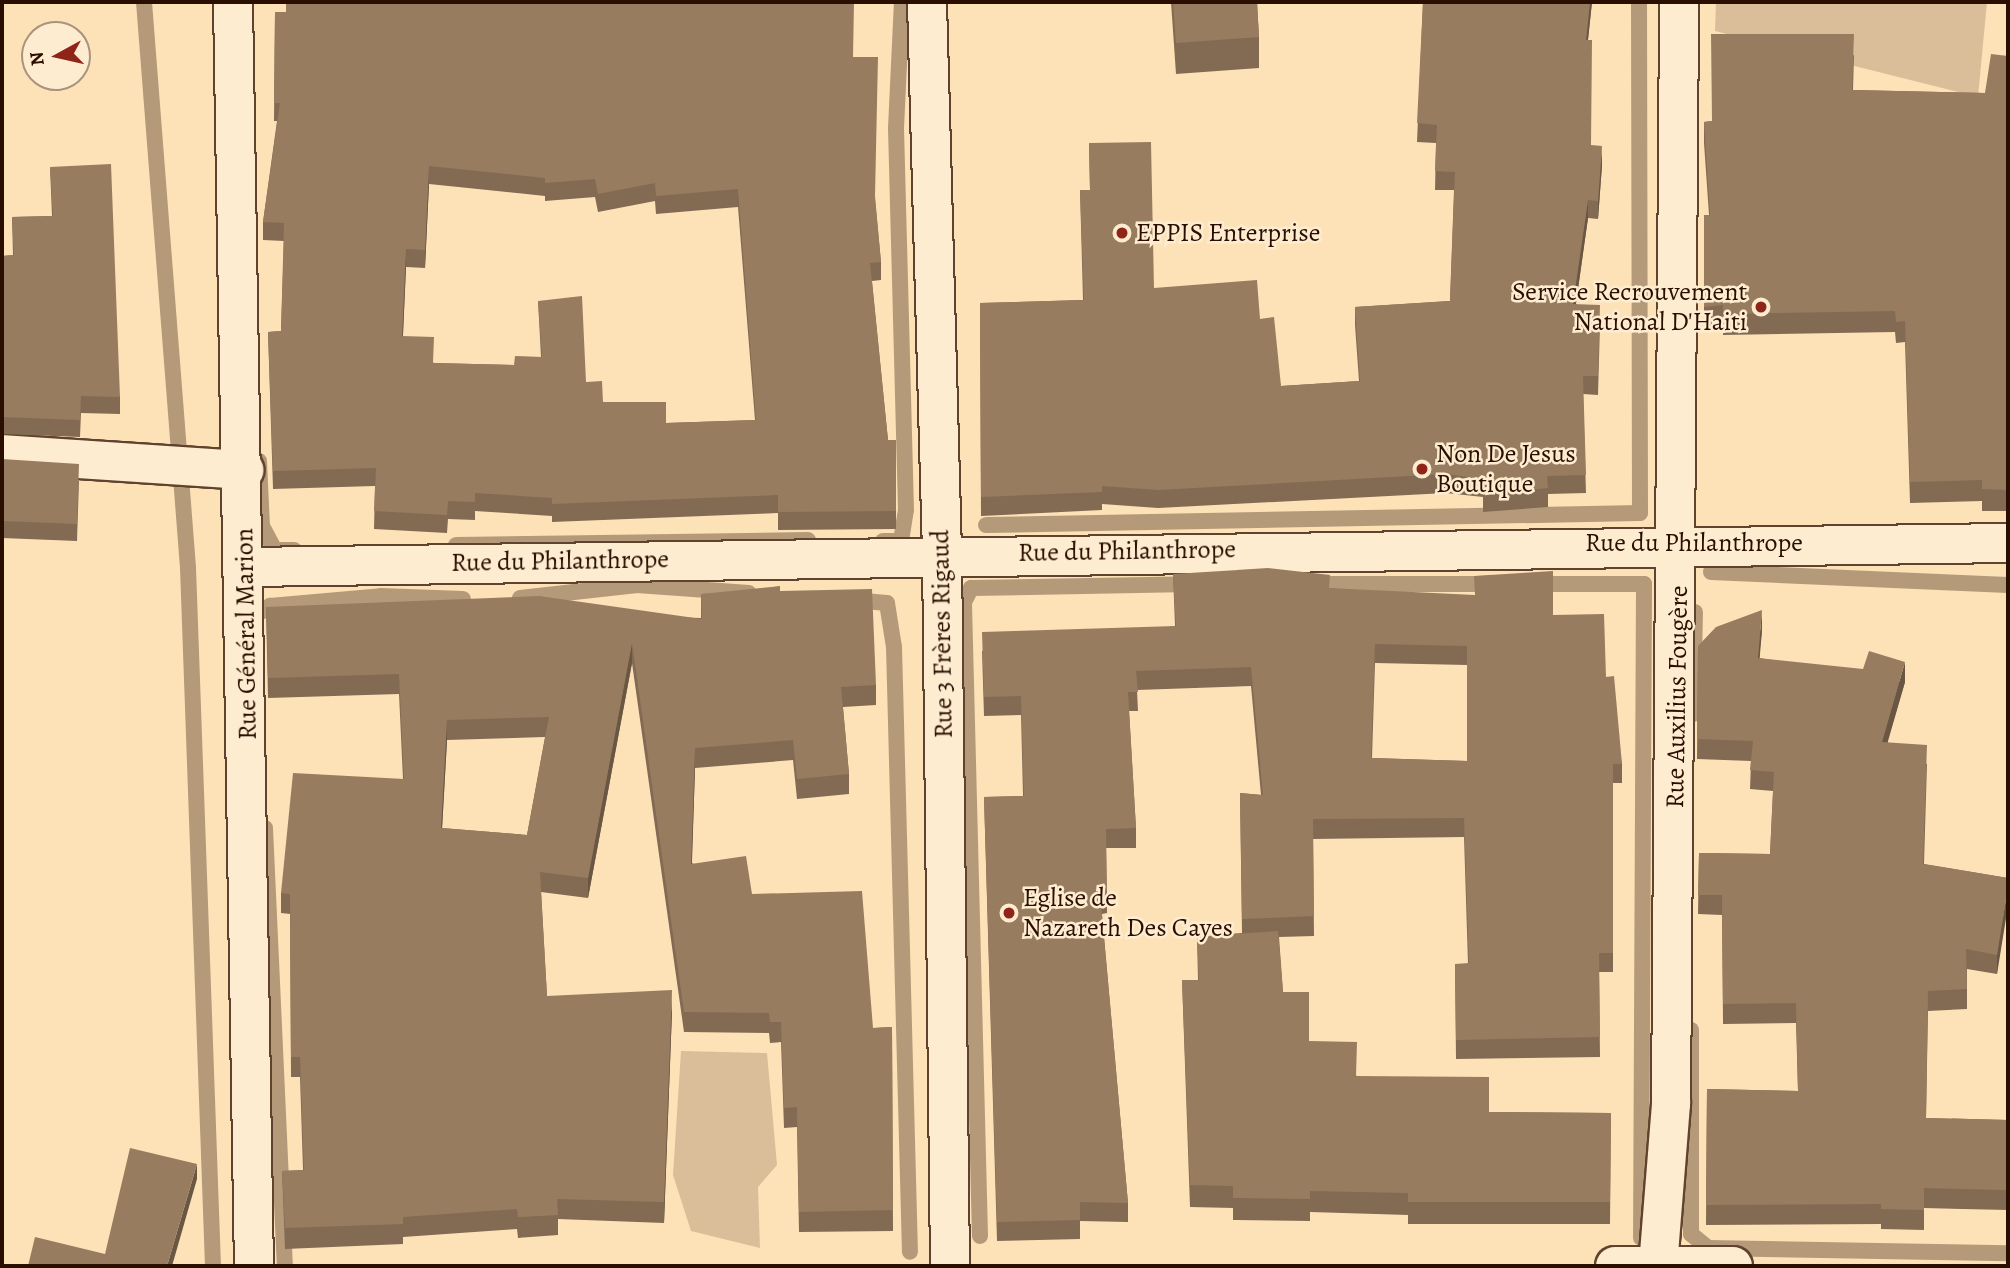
<!DOCTYPE html>
<html>
<head>
<meta charset="utf-8">
<style>
  body { margin:0 }
  #map { position:relative; width:2010px; height:1268px; overflow:hidden; background:#fde2b8; font-family:Alegreya,serif }
  div>[style] { position:absolute }
  [style*='--x'] { left:calc(var(--x)*1px); top:calc(var(--y)*1px); width:calc(var(--w)*1px); rotate:calc(var(--a)*1deg) }
  .green>* { inset:0; background:#d9be99 }
  .stream>* { height:16px; margin:-8px; padding:0 8px; transform-origin:8px; border-radius:8px; background:#b59a79 }
  .roads { filter:drop-shadow(2px 0 #5f432e) drop-shadow(-2px 0 #5f432e) drop-shadow(0 2px #5f432e) drop-shadow(0 -2px #5f432e) }
  .street>* { height:38px; margin:-19px; padding:0 19px; transform-origin:19px; border-radius:19px; background:#feecd1 }
  .secondary>* { height:38px; margin:-19px; padding:0 19px; transform-origin:19px; border-radius:19px; background:#feecd1 }
  .wall>* { inset:0; background:#836b53 }
  .shaded-wall>* { inset:0; background:#6a5743 }
  .building>* { inset:0; background:#987c60 }
  .dots>* { width:19px; height:19px; translate:-50% -50%; box-sizing:border-box; border:4px solid #feecd1; border-radius:50% }
  span { translate:-50% -50%; white-space:nowrap; text-align:center; line-height:1.15; -webkit-text-stroke:5px #feecd1; paint-order:stroke }
  .poi-label { font-size:26px; color:#2a0e00 }
  .left { translate:0 -50%; text-align:left }
  .right { translate:-100% -50%; text-align:right }
  .street-label { font-size:26px; color:#2a0e00 }
  .frame { position:absolute; inset:0; border:4px solid #2a0e00; pointer-events:none }
  .north { position:absolute; left:21px; top:21px; width:70px; height:70px; box-sizing:border-box; background:#feecd1; border:2px solid #a9937d; border-radius:50%; rotate:262deg; font-size:19px; font-weight:700; line-height:28px; text-align:center; color:#2a0e00 }
  .north::after { content:''; display:block; margin:auto; width:24px; height:32px; background:#8f2418; clip-path:polygon(50% 0,100% 100%,50% 72%,0 100%) }
</style>
</head>
<body>
<div id="map">
  <div class="green">
    <div style="clip-path:polygon(1716px 2px,1987px 2px,1978px 97px,1715px 31px)"></div>
    <div style="clip-path:polygon(681px 1051px,767px 1053px,777px 1165px,758px 1187px,760px 1248px,691px 1231px,673px 1175px)"></div>
  </div>
  <div class="stream">
    <div style="--x:144;--y:2;--w:568;--a:85.55"></div>
    <div style="--x:188;--y:568;--w:698;--a:87.95"></div>
    <div style="--x:259;--y:461;--w:65;--a:87.4"></div>
    <div style="--x:262;--y:526;--w:27;--a:62"></div>
    <div style="--x:275;--y:550;--w:19;--a:0"></div>
    <div style="--x:986;--y:525;--w:654;--a:-1.05"></div>
    <div style="--x:1640;--y:513;--w:511;--a:-90.11"></div>
    <div style="--x:883;--y:541;--w:18;--a:0"></div>
    <div style="--x:901;--y:541;--w:31;--a:-81"></div>
    <div style="--x:906;--y:510;--w:382;--a:-91.5"></div>
    <div style="--x:896;--y:128;--w:126;--a:-87.3"></div>
    <div style="--x:456;--y:545;--w:352;--a:-0.8"></div>
    <div style="--x:1711;--y:572;--w:297;--a:2.5"></div>
    <div style="--x:1310;--y:584;--w:184;--a:0"></div>
    <div style="--x:1534;--y:584;--w:110;--a:0"></div>
    <div style="--x:1644;--y:584;--w:654;--a:90.26"></div>
    <div style="--x:520;--y:598;--w:118;--a:-6.3"></div>
    <div style="--x:637;--y:585;--w:112;--a:4.1"></div>
    <div style="--x:852;--y:600;--w:35;--a:5"></div>
    <div style="--x:887;--y:603;--w:45;--a:81"></div>
    <div style="--x:894;--y:647;--w:605;--a:88.49"></div>
    <div style="--x:256;--y:627;--w:12;--a:-90"></div>
    <div style="--x:256;--y:615;--w:17;--a:-33"></div>
    <div style="--x:270;--y:606;--w:111;--a:-5.1"></div>
    <div style="--x:381;--y:596;--w:82;--a:2.1"></div>
    <div style="--x:1693;--y:714;--w:102;--a:-88.9"></div>
    <div style="--x:265;--y:828;--w:438;--a:87.4"></div>
    <div style="--x:1691;--y:1030;--w:204;--a:90"></div>
    <div style="--x:1691;--y:1234;--w:22;--a:39"></div>
    <div style="--x:1708;--y:1248;--w:300;--a:1"></div>
    <div style="--x:980;--y:1236;--w:634;--a:-91.45"></div>
    <div style="--x:964;--y:602;--w:16;--a:-63"></div>
    <div style="--x:971;--y:588;--w:222;--a:-1"></div>
  </div>
  <div class="roads">
    <div class="street">
      <div style="--x:233;--y:2;--w:1264;--a:89.05"></div>
      <div style="--x:2;--y:454;--w:243;--a:3.8"></div>
      <div style="--x:246;--y:567;--w:1762;--a:-0.78"></div>
      <div style="--x:1615;--y:1266;--w:118;--a:0"></div>
      <div style="--x:1658;--y:1266;--w:163;--a:-85.4"></div>
      <div style="--x:1671;--y:1104;--w:1102;--a:-89.58"></div>
    </div>
    <div class="secondary">
      <div style="--x:927;--y:2;--w:551;--a:88.44"></div>
      <div style="--x:942;--y:553;--w:713;--a:89.36"></div>
    </div>
  </div>
  <div class="wall">
    <div style="clip-path:polygon(1171px 2px,1257px 2px,1259px 37px,1259px 68px,1176px 74px)"></div>
    <div style="clip-path:polygon(1423px 2px,1592px 2px,1588px 40px,1591px 145px,1602px 165px,1598px 219px,1588px 218px,1576px 304px,1600px 324px,1598px 395px,1583px 394px,1586px 493px,1548px 494px,1548px 507px,1483px 512px,1483px 497px,1446px 493px,1158px 508px,1102px 504px,1102px 510px,981px 516px,980px 303px,1083px 300px,1080px 190px,1090px 190px,1089px 143px,1154px 288px,1260px 319px,1281px 386px,1359px 381px,1355px 325px,1355px 307px,1450px 301px,1454px 190px,1435px 190px,1436px 143px,1417px 142px)"></div>
    <div style="clip-path:polygon(evenodd,275px 12px,853px 57px,875px 200px,881px 262px,881px 280px,872px 281px,888px 440px,896px 440px,896px 529px,778px 530px,778px 513px,552px 522px,552px 516px,475px 511px,475px 520px,448px 519px,447px 533px,374px 529px,375px 486px,273px 489px,268px 332px,281px 331px,284px 241px,263px 240px,263px 222px,277px 121px,274px 121px,275px 12px,429px 184px,545px 196px,545px 201px,595px 197px,598px 212px,655px 201px,656px 214px,738px 207px,755px 420px,666px 423px,603px 402px,586px 382px,538px 301px,541px 357px,514px 365px,434px 363px,403px 336px,406px 267px,425px 268px,429px 184px)"></div>
    <div style="clip-path:polygon(1854px 55px,1853px 90px,1985px 93px,2008px 56px,2008px 511px,1982px 511px,1982px 501px,1910px 503px,1905px 342px,1896px 343px,1895px 332px,1723px 335px,1723px 326px,1704px 328px,1704px 215px,1709px 215px,1704px 143px,1704px 122px,1712px 121px)"></div>
    <div style="clip-path:polygon(50px 167px,120px 397px,120px 414px,81px 413px,80px 437px,2px 434px,2px 256px,13px 255px,12px 217px,52px 216px)"></div>
    <div style="clip-path:polygon(2px 459px,79px 481px,77px 541px,2px 538px)"></div>
    <div style="clip-path:polygon(evenodd,1173px 574px,1330px 588px,1553px 615px,1606px 677px,1622px 764px,1622px 783px,1613px 783px,1613px 972px,1599px 972px,1600px 1057px,1456px 1059px,1455px 964px,1468px 964px,1464px 837px,1313px 839px,1314px 936px,1279px 937px,1283px 992px,1309px 1041px,1357px 1076px,1489px 1112px,1611px 1113px,1610px 1224px,1408px 1224px,1408px 1215px,1310px 1212px,1310px 1221px,1233px 1220px,1233px 1208px,1190px 1207px,1182px 980px,1198px 980px,1197px 937px,1242px 933px,1240px 793px,1261px 795px,1251px 686px,1137px 690px,1138px 711px,1129px 711px,1136px 828px,1136px 848px,1106px 848px,1107px 913px,1102px 914px,1128px 1203px,1128px 1222px,1080px 1221px,1080px 1239px,997px 1241px,984px 797px,1023px 796px,1021px 715px,984px 716px,982px 651px,1175px 626px,1173px 574px,1375px 663px,1467px 665px,1467px 761px,1372px 758px,1375px 663px)"></div>
    <div style="clip-path:polygon(evenodd,780px 591px,876px 685px,876px 705px,843px 707px,849px 774px,849px 794px,797px 799px,793px 760px,695px 768px,692px 863px,752px 894px,873px 1028px,892px 1027px,893px 1231px,799px 1232px,797px 1127px,784px 1128px,781px 1042px,770px 1043px,769px 1033px,684px 1032px,632px 663px,588px 898px,541px 892px,547px 996px,672px 1011px,664px 1223px,558px 1219px,558px 1235px,518px 1238px,517px 1229px,403px 1237px,403px 1244px,285px 1249px,282px 1171px,303px 1170px,300px 1077px,291px 1077px,290px 914px,281px 913px,281px 893px,403px 779px,399px 694px,268px 698px,266px 607px,701px 618px,701px 594px,780px 591px,545px 737px,527px 835px,442px 828px,447px 740px,545px 737px)"></div>
    <div style="clip-path:polygon(1762px 630px,1759px 658px,1905px 682px,1887px 742px,1927px 764px,1924px 864px,2008px 878px,1997px 974px,1967px 969px,1967px 1009px,1928px 1011px,1926px 1118px,2008px 1120px,2008px 1210px,1924px 1208px,1924px 1230px,1881px 1229px,1881px 1224px,1706px 1225px,1707px 1089px,1798px 1091px,1796px 1023px,1723px 1024px,1722px 915px,1698px 914px,1699px 853px,1770px 854px,1773px 791px,1750px 789px,1751px 761px,1697px 759px,1698px 646px)"></div>
  </div>
  <div class="shaded-wall">
    <div style="clip-path:polygon(1590px 2px,1592px 2px,1586px 58px,1586px 40px)"></div>
    <div style="clip-path:polygon(1602px 146px,1602px 165px,1598px 219px,1598px 201px)"></div>
    <div style="clip-path:polygon(429px 166px,429px 184px,425px 268px,425px 250px)"></div>
    <div style="clip-path:polygon(1588px 200px,1588px 218px,1573px 323px,1573px 304px)"></div>
    <div style="clip-path:polygon(406px 249px,406px 267px,402px 354px,402px 336px)"></div>
    <div style="clip-path:polygon(1762px 610px,1762px 630px,1758px 678px,1758px 658px)"></div>
    <div style="clip-path:polygon(632px 643px,632px 663px,588px 898px,588px 878px)"></div>
    <div style="clip-path:polygon(1905px 662px,1905px 682px,1882px 762px,1882px 742px)"></div>
    <div style="clip-path:polygon(447px 720px,447px 740px,441px 848px,441px 828px)"></div>
    <div style="clip-path:polygon(695px 748px,695px 768px,691px 884px,691px 864px)"></div>
    <div style="clip-path:polygon(2008px 886px,2008px 906px,1997px 974px,1997px 955px)"></div>
    <div style="clip-path:polygon(672px 990px,672px 1011px,664px 1223px,664px 1202px)"></div>
    <div style="clip-path:polygon(197px 1164px,197px 1179px,172px 1266px,167px 1266px)"></div>
  </div>
  <div class="building">
    <div style="clip-path:polygon(evenodd,286px 2px,854px 2px,853px 57px,878px 57px,875px 196px,881px 262px,870px 263px,888px 440px,896px 440px,896px 511px,778px 512px,778px 495px,552px 504px,552px 498px,475px 493px,475px 502px,448px 501px,447px 515px,374px 511px,376px 468px,273px 471px,268px 332px,281px 331px,284px 223px,263px 222px,280px 103px,274px 103px,275px 12px,286px 12px,286px 2px,429px 166px,545px 178px,545px 183px,595px 179px,598px 194px,655px 183px,656px 196px,738px 189px,756px 420px,666px 423px,666px 402px,603px 402px,602px 381px,586px 382px,582px 296px,538px 301px,542px 357px,515px 356px,514px 365px,433px 363px,434px 337px,402px 336px,406px 249px,425px 250px,429px 166px)"></div>
    <div style="clip-path:polygon(1173px 2px,1257px 2px,1259px 37px,1176px 43px)"></div>
    <div style="clip-path:polygon(1423px 2px,1590px 2px,1586px 40px,1592px 40px,1591px 145px,1602px 146px,1598px 201px,1588px 200px,1573px 304px,1600px 305px,1598px 376px,1583px 376px,1586px 475px,1547px 476px,1548px 488px,1483px 494px,1483px 479px,1446px 474px,1158px 490px,1102px 486px,1102px 492px,981px 497px,980px 303px,1084px 300px,1080px 190px,1090px 190px,1089px 143px,1151px 142px,1154px 288px,1257px 280px,1260px 319px,1274px 317px,1281px 386px,1360px 381px,1355px 307px,1450px 301px,1455px 172px,1435px 171px,1437px 125px,1417px 123px)"></div>
    <div style="clip-path:polygon(1711px 34px,1854px 34px,1852px 90px,1985px 93px,1991px 54px,2008px 56px,2008px 490px,1982px 489px,1982px 480px,1910px 482px,1905px 321px,1896px 322px,1895px 311px,1723px 314px,1723px 305px,1704px 307px,1704px 215px,1710px 215px,1704px 122px,1712px 121px)"></div>
    <div style="clip-path:polygon(111px 164px,120px 397px,81px 396px,80px 420px,2px 417px,2px 256px,14px 255px,12px 217px,53px 216px,50px 167px)"></div>
    <div style="clip-path:polygon(2px 459px,79px 464px,77px 524px,2px 521px)"></div>
    <div style="clip-path:polygon(evenodd,1268px 568px,1330px 575px,1329px 588px,1475px 595px,1474px 576px,1553px 571px,1553px 615px,1604px 614px,1606px 677px,1614px 676px,1622px 764px,1613px 764px,1613px 953px,1599px 953px,1600px 1037px,1456px 1040px,1455px 964px,1469px 963px,1464px 818px,1313px 819px,1314px 916px,1242px 919px,1240px 793px,1263px 795px,1251px 667px,1136px 671px,1138px 692px,1128px 692px,1136px 828px,1106px 829px,1107px 894px,1100px 894px,1128px 1203px,1080px 1202px,1080px 1220px,997px 1222px,984px 797px,1024px 796px,1021px 696px,984px 697px,982px 632px,1176px 626px,1173px 574px,1268px 568px,1375px 644px,1467px 646px,1467px 761px,1371px 758px,1375px 644px)"></div>
    <div style="clip-path:polygon(evenodd,780px 586px,780px 591px,872px 589px,876px 685px,841px 687px,849px 774px,797px 779px,793px 740px,695px 748px,691px 864px,746px 856px,752px 894px,862px 891px,873px 1028px,892px 1027px,893px 1210px,799px 1212px,797px 1107px,784px 1108px,781px 1022px,770px 1022px,769px 1013px,684px 1012px,632px 643px,588px 878px,540px 872px,547px 996px,672px 990px,664px 1202px,557px 1199px,558px 1215px,518px 1217px,517px 1209px,403px 1217px,403px 1224px,285px 1228px,282px 1171px,304px 1170px,300px 1057px,291px 1057px,290px 894px,281px 893px,293px 773px,404px 779px,399px 674px,268px 678px,266px 607px,539px 596px,702px 619px,701px 594px,780px 586px,549px 717px,527px 835px,441px 828px,447px 720px,549px 717px)"></div>
    <div style="clip-path:polygon(1762px 610px,1758px 658px,1863px 669px,1869px 651px,1905px 662px,1882px 742px,1927px 745px,1923px 864px,2008px 878px,2008px 886px,1997px 955px,1966px 949px,1967px 989px,1928px 991px,1926px 1118px,2008px 1120px,2008px 1190px,1924px 1188px,1924px 1210px,1881px 1209px,1881px 1204px,1706px 1205px,1707px 1089px,1798px 1091px,1796px 1003px,1723px 1004px,1722px 895px,1698px 895px,1699px 853px,1770px 854px,1774px 772px,1750px 770px,1753px 741px,1697px 739px,1698px 646px,1716px 627px)"></div>
    <div style="clip-path:polygon(1278px 931px,1283px 992px,1309px 992px,1309px 1041px,1357px 1042px,1356px 1076px,1489px 1077px,1489px 1112px,1611px 1113px,1610px 1202px,1408px 1202px,1408px 1193px,1310px 1191px,1310px 1199px,1233px 1198px,1233px 1186px,1190px 1185px,1182px 980px,1199px 980px,1197px 937px)"></div>
    <div style="clip-path:polygon(130px 1148px,197px 1164px,167px 1266px,28px 1266px,35px 1237px,105px 1254px)"></div>
  </div>
  <div class="dots">
    <div style="left:1122px;top:233px;background:#8f2418"></div>
    <div style="left:1761px;top:307px;background:#8f2418"></div>
    <div style="left:1422px;top:469px;background:#8f2418"></div>
    <div style="left:1009px;top:913px;background:#8f2418"></div>
  </div>
  <div class="poi-label">
    <span class="left" style="left:1136px;top:233px">EPPIS Enterprise</span>
    <span class="right" style="left:1747px;top:307px">Service Recrouvement<br>National D'Haiti</span>
    <span class="left" style="left:1436px;top:469px">Non De Jesus<br>Boutique</span>
    <span class="left" style="left:1023px;top:913px">Eglise de<br>Nazareth Des Cayes</span>
  </div>
  <div class="street-label">
    <span style="left:1694px;top:543px">Rue du Philanthrope</span>
    <span style="left:1127px;top:551px;rotate:-1deg">Rue du Philanthrope</span>
    <span style="left:560px;top:561px;rotate:-1deg">Rue du Philanthrope</span>
    <span style="left:246px;top:634px;rotate:-91deg">Rue Général Marion</span>
    <span style="left:942px;top:634px;rotate:-91deg">Rue 3 Frères Rigaud</span>
    <span style="left:1677px;top:697px;rotate:-89deg">Rue Auxilius Fougère</span>
  </div>
  <div class="frame"></div>
  <div class="north">N</div>
</div>
</body>
</html>
